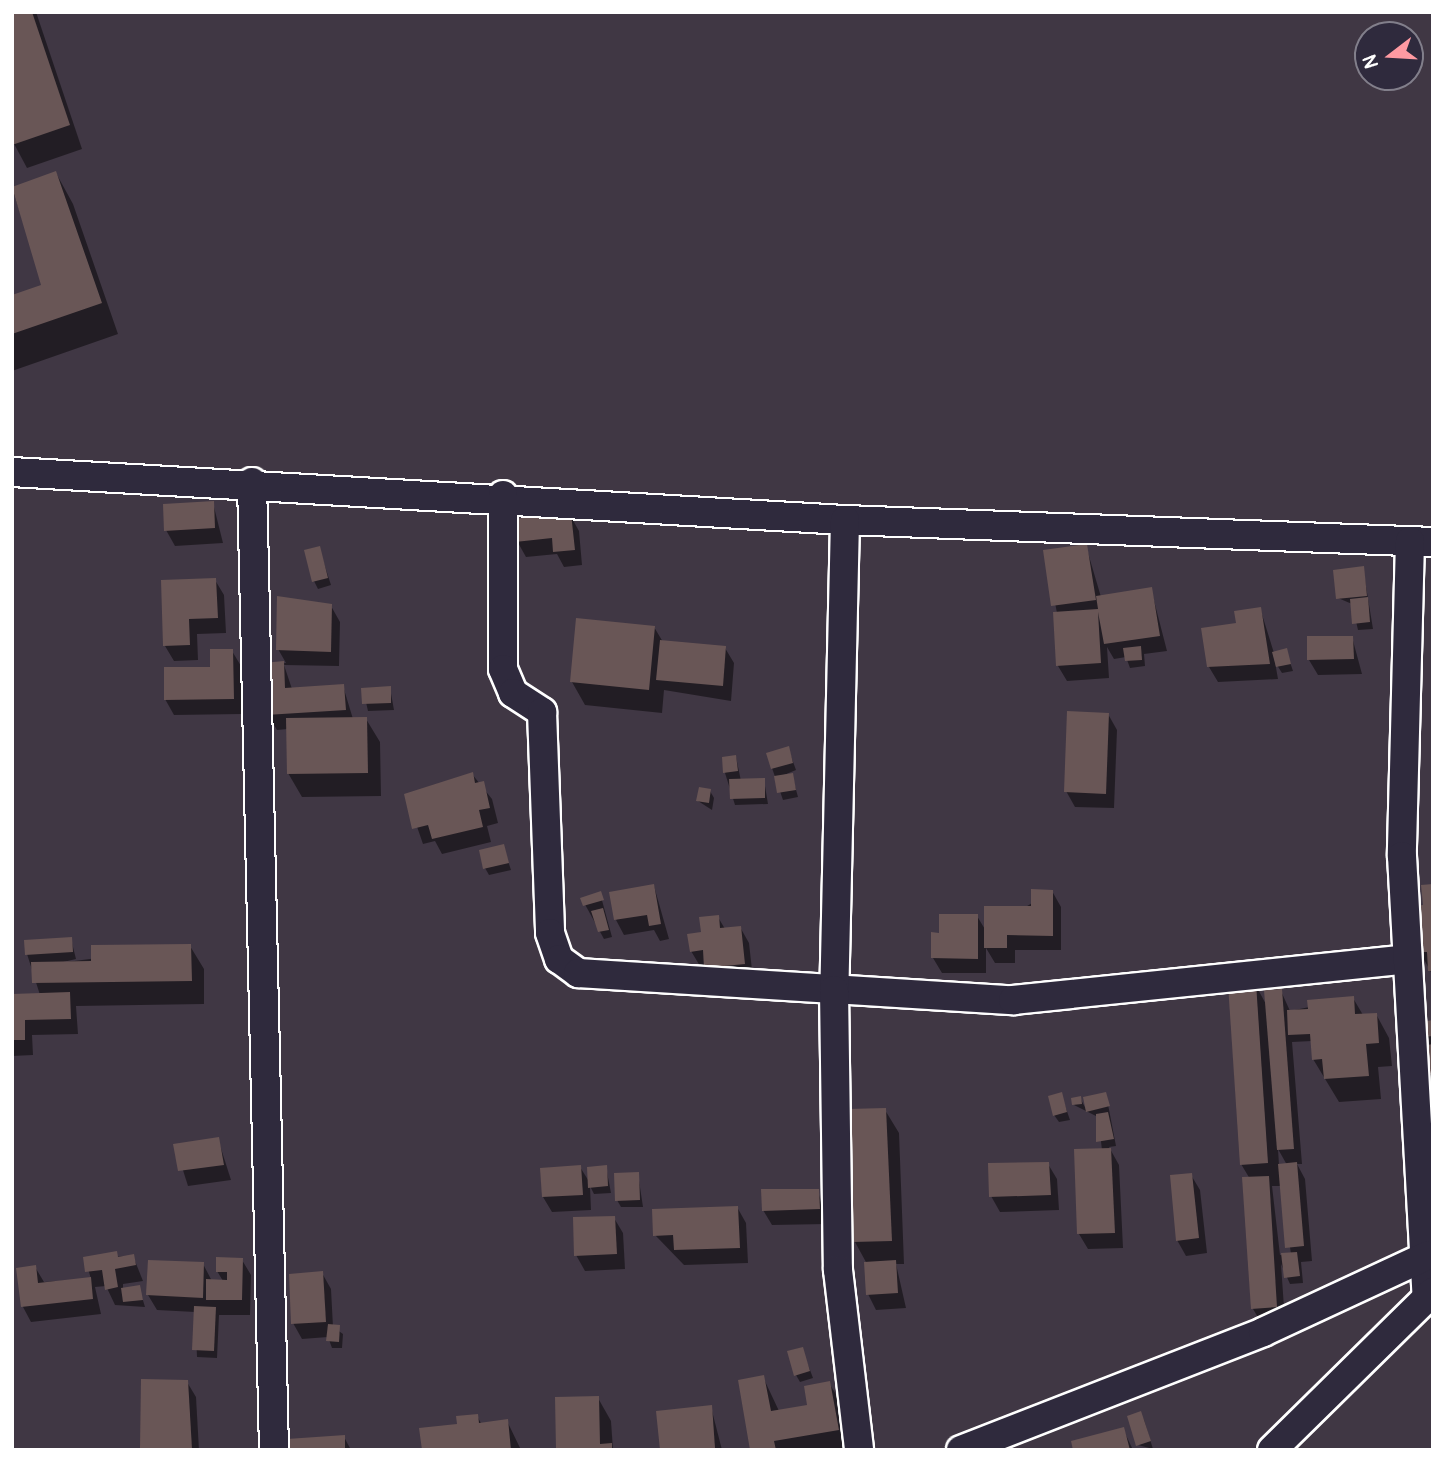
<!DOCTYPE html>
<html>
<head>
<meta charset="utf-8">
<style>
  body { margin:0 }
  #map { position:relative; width:1445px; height:1462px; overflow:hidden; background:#403744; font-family:Pangolin,sans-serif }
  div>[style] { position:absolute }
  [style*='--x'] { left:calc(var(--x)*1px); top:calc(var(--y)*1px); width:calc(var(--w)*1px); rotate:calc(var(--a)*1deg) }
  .shadow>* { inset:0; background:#0007 }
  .building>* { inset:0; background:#695656 }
  .roads { filter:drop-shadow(2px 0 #fff) drop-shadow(-2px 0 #fff) drop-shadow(0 2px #fff) drop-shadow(0 -2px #fff) }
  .minor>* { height:28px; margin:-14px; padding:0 14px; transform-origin:14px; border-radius:14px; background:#2f2a3d }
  span { translate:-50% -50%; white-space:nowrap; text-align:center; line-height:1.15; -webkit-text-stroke:6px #2f2a3d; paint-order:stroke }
  .frame { position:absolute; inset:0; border:14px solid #fff; pointer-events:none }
  .north { position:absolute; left:1354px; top:21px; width:70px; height:70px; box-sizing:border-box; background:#2f2a3d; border:2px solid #827f8b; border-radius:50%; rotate:253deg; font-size:19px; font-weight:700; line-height:28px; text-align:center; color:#fff }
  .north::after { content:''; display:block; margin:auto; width:24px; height:32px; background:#ff9aa2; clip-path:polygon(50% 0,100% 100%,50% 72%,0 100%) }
</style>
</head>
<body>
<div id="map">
  <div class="shadow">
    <div style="clip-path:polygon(12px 12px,36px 12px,82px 149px,27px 168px,12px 140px)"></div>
    <div style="clip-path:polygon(56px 173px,73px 204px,118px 334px,12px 371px,12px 297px,44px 286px,12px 188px)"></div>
    <div style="clip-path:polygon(213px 503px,223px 543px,175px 546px,166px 530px)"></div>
    <div style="clip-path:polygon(570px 515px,579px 531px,582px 565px,564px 567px,557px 554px,526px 557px,517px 541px)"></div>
    <div style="clip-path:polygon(1086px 546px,1101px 597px,1151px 589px,1167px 651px,1144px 654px,1145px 666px,1130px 668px,1126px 657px,1114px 659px,1107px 647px,1109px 678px,1067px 681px,1058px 666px,1057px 613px,1045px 552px)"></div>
    <div style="clip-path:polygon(319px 548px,331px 585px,318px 589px,314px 581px)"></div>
    <div style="clip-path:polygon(1363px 568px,1373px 629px,1358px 630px,1352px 604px,1338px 598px)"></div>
    <div style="clip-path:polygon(215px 580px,224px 595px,226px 633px,197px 634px,198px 660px,174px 661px,165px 646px)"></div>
    <div style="clip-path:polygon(279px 598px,331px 606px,340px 622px,339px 666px,284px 665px,292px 689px,343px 686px,353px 719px,366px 719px,380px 742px,381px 796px,302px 797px,288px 773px,288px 729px,277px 730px,268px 715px,265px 664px,286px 663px,278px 649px)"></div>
    <div style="clip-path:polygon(1260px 608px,1274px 653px,1286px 650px,1293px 671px,1282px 673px,1275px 662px,1278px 679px,1218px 682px,1209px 667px,1238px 624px)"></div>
    <div style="clip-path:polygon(654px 627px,663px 642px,725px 648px,734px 663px,731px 701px,664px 690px,662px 713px,585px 705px,572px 682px)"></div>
    <div style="clip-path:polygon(1352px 637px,1362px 674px,1318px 675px,1309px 660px)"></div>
    <div style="clip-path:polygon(232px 651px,241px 666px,242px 714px,174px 715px,165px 699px)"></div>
    <div style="clip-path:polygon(390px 688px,394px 710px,368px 711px,363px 689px)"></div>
    <div style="clip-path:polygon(1108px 714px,1117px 730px,1114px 808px,1075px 807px,1066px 791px)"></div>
    <div style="clip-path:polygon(788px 748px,796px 770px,779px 777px,792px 775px,798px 797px,783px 800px,772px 768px)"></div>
    <div style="clip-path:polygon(736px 757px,741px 781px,764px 780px,768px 804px,735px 805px,725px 773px)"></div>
    <div style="clip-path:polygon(472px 774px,492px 799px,498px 823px,487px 826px,491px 842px,442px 854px,435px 841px,423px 844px,406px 795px)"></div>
    <div style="clip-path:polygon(710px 791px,714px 798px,712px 810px,698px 801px)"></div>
    <div style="clip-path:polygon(503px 846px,511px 870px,489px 875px,485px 868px)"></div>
    <div style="clip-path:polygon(654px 886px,669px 939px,660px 941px,654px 930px,624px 935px,616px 920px)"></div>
    <div style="clip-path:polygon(1433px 886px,1433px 976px,1420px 952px)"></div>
    <div style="clip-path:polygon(1052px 891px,1061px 907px,1061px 950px,1015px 950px,1015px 963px,995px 963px,986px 948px,986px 973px,942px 973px,933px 958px,941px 934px,977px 916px,986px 931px)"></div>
    <div style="clip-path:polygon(600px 893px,612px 937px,604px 939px,582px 899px)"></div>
    <div style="clip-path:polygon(718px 917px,725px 929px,740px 927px,749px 943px,753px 979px,700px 966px,691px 951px)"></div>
    <div style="clip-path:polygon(71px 939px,76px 959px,59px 963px,190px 946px,204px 969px,204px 1004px,76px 1006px,78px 1034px,32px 1035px,33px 1055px,12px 1056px,12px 996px,40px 995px,27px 954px)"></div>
    <div style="clip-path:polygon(evenodd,1255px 984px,1267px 1006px,1281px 991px,1290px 1011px,1353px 998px,1363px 1015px,1376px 1014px,1389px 1038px,1392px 1066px,1378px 1067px,1381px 1099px,1339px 1102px,1313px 1059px,1312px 1041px,1292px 1042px,1302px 1164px,1297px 1164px,1305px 1179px,1312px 1261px,1301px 1262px,1303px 1283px,1290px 1284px,1281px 1264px,1285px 1322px,1262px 1324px,1253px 1309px,1250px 1179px,1241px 1164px,1255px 984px,1278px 1149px,1287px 1165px,1279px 1165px,1278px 1149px,1255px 984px,1272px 1186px,1281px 1186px,1291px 1254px,1280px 1255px,1272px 1186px)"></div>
    <div style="clip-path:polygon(1433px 1022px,1433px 1081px,1430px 1081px,1433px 1125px,1425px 1037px)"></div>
    <div style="clip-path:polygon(1061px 1094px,1070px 1120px,1059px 1122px,1054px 1115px)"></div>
    <div style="clip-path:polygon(1106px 1094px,1116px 1146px,1109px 1147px,1119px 1165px,1123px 1248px,1088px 1249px,1079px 1234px,1102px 1150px,1098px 1117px,1074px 1105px,1080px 1098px,1086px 1109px)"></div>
    <div style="clip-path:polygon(885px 1110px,899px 1133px,904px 1264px,896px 1264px,906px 1308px,876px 1310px,868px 1294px,867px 1264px,855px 1242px)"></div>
    <div style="clip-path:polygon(218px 1139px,231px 1180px,188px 1186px,175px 1145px)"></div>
    <div style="clip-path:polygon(1048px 1164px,1057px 1179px,1059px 1210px,1000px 1212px,991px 1196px)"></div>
    <div style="clip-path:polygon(580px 1167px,590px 1183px,606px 1167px,611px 1193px,594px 1194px,590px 1186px,591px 1210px,552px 1212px,543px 1197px)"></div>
    <div style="clip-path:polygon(638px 1174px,643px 1207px,621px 1207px,617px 1200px)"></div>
    <div style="clip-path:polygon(1191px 1175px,1200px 1190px,1207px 1253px,1186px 1256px,1177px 1240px)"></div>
    <div style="clip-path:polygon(818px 1191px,827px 1224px,772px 1225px,763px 1210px)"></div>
    <div style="clip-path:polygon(737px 1207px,746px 1223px,748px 1263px,684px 1265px,655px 1235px)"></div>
    <div style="clip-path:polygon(614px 1218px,623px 1233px,625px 1269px,585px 1271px,576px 1255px)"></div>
    <div style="clip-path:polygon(133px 1256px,143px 1281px,123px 1284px,123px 1290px,139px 1287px,145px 1307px,115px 1305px,106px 1286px,95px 1287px,101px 1314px,31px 1322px,23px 1307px,35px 1267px,44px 1282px,91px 1279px,85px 1258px)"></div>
    <div style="clip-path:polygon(242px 1260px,251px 1275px,250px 1315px,219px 1315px,217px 1358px,197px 1357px,195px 1312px,157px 1310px,148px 1295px,203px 1264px,212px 1281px,223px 1281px,217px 1271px)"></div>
    <div style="clip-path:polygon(322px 1273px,331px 1289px,333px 1327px,343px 1334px,342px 1348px,332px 1348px,328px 1337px,302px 1339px,293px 1323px)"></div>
    <div style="clip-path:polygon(802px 1349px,813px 1378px,800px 1382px,796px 1375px)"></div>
    <div style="clip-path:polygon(763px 1377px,779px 1411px,809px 1406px,829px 1383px,843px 1406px,851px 1450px,752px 1450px)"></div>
    <div style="clip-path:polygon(187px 1382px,196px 1397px,199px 1450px,143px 1450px)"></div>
    <div style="clip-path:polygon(598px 1398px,611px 1421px,613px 1450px,558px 1450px)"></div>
    <div style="clip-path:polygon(711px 1407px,722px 1450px,662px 1450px)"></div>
    <div style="clip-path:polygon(1140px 1413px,1144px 1420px,1153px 1449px,1138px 1445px)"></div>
    <div style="clip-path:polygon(477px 1416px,482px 1425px,507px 1421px,521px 1450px,424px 1450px)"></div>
    <div style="clip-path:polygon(1123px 1429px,1133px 1450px,1075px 1450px)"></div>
    <div style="clip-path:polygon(344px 1437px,351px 1450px,290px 1450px)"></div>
  </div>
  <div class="building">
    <div style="clip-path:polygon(12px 12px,32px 12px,70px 125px,12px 145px)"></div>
    <div style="clip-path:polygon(56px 171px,102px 303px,12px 334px,12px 295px,41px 285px,12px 187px)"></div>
    <div style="clip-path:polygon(214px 501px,215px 528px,164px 531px,163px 504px)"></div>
    <div style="clip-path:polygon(571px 513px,575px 550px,553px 552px,552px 538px,515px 542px,513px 519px)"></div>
    <div style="clip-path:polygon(1087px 544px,1096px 600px,1051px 606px,1043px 550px)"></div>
    <div style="clip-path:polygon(320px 546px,328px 578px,312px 582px,304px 550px)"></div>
    <div style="clip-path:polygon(1364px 566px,1367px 596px,1336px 599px,1333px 570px)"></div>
    <div style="clip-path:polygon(216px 578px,218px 618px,189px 619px,190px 645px,163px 646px,161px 580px)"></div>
    <div style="clip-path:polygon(1152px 587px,1160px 636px,1104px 644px,1098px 612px,1101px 663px,1056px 666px,1053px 612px,1098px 609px,1096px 596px)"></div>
    <div style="clip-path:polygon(277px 596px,332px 604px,331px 652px,276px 650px)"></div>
    <div style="clip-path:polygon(1368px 597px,1370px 622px,1352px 624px,1350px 599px)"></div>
    <div style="clip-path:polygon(1261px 607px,1270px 664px,1207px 667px,1201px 628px,1236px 623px,1234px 611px)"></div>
    <div style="clip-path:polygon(576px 618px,655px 626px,649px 690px,570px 682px)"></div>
    <div style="clip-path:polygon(1307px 636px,1353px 636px,1354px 659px,1307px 660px)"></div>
    <div style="clip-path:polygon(660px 640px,726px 646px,723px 686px,656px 680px)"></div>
    <div style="clip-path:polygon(1141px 646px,1142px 660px,1125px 661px,1123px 648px)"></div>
    <div style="clip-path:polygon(1287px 648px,1291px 664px,1276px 667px,1272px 652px)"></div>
    <div style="clip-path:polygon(210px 649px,233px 649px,234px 699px,164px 700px,164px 667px,210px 667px)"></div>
    <div style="clip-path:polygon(284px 661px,285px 688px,344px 684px,346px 710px,266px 715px,263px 663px)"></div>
    <div style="clip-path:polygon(391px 686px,391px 703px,362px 704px,361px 688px)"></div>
    <div style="clip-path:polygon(1067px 711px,1109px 713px,1106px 794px,1064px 792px)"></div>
    <div style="clip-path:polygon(367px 717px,368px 773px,287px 774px,286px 718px)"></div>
    <div style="clip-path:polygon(789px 746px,793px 763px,771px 769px,766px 753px)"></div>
    <div style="clip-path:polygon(736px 755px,738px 771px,723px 773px,722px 757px)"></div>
    <div style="clip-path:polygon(473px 772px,475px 783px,484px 781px,490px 808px,479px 810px,483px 827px,432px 839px,428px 825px,412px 829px,404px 794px)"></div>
    <div style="clip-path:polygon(793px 773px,796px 790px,777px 793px,774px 776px)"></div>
    <div style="clip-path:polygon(765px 778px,765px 798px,730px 799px,729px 779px)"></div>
    <div style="clip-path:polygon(699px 787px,711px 789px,709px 803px,696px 801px)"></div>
    <div style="clip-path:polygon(504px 844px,509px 863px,483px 869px,479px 850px)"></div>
    <div style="clip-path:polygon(654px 884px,661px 924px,649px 926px,647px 915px,614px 920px,609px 892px)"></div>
    <div style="clip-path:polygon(1433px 884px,1433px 971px,1428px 971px,1427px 952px,1418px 952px,1414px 906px,1423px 905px,1421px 885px)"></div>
    <div style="clip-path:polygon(1031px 889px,1053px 890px,1053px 936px,1007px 935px,1007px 948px,984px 948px,984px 906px,1031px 906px)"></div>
    <div style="clip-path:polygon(601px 891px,604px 900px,583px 906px,580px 898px)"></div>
    <div style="clip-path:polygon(603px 908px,609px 930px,598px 932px,591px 911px)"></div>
    <div style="clip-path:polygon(939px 914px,978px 914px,978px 959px,931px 958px,931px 932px,939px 933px)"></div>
    <div style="clip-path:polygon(719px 915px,720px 928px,741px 926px,745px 964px,704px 968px,703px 950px,690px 952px,687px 934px,701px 932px,699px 917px)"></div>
    <div style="clip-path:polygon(72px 937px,73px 952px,25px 955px,24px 940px)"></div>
    <div style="clip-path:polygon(191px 944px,192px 981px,32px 983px,31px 962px,91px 961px,91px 945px)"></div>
    <div style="clip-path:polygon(1256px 983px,1268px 1163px,1240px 1165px,1228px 984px)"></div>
    <div style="clip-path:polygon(1282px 989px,1294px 1149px,1277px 1150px,1264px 990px)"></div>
    <div style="clip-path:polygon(70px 992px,71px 1019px,25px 1020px,25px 1040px,12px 1040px,12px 994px)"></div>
    <div style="clip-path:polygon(1354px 996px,1355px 1014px,1377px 1013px,1379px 1043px,1366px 1044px,1369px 1076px,1324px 1079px,1322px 1059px,1312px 1060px,1310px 1034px,1288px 1035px,1287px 1010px,1308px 1009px,1307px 1000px)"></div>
    <div style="clip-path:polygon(1433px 1020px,1433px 1036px,1423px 1037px,1421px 1022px)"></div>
    <div style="clip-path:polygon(1433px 1044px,1433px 1074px,1420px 1075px,1419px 1061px,1429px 1060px,1427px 1045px)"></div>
    <div style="clip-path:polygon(1427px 1082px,1433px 1082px,1433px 1118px,1427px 1118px)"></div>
    <div style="clip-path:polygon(1062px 1092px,1067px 1112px,1053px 1116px,1048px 1096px)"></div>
    <div style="clip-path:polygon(1106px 1092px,1110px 1106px,1086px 1112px,1083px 1097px)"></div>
    <div style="clip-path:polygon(1081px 1096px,1082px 1104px,1072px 1105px,1071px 1098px)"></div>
    <div style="clip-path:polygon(886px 1108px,892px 1241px,853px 1242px,848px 1109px)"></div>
    <div style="clip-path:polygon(1108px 1112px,1114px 1139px,1096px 1142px,1096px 1114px)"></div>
    <div style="clip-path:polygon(219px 1137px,224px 1165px,178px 1171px,173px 1144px)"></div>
    <div style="clip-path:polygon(1111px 1148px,1115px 1233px,1077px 1234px,1074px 1149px)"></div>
    <div style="clip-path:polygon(1049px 1162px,1051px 1195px,989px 1197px,988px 1163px)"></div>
    <div style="clip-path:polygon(1297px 1162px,1304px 1246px,1285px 1248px,1278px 1164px)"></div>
    <div style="clip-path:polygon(581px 1165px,583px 1195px,542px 1197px,540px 1168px)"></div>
    <div style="clip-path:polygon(607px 1165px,608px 1186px,588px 1188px,587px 1167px)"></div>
    <div style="clip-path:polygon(639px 1172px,640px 1200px,615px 1201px,614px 1173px)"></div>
    <div style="clip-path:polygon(1192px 1173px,1199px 1238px,1176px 1241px,1170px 1175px)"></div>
    <div style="clip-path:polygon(1269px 1176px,1277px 1307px,1251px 1309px,1242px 1177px)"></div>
    <div style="clip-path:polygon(761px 1189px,819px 1189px,820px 1209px,762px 1211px)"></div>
    <div style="clip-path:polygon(738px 1206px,740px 1248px,674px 1250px,673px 1235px,653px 1236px,652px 1209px)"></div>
    <div style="clip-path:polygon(615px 1216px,617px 1254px,574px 1256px,573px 1217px)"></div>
    <div style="clip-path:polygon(117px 1251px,118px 1257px,134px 1254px,136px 1265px,115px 1269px,118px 1287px,105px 1290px,102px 1270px,85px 1272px,83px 1257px)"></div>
    <div style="clip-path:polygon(1297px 1252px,1300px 1276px,1284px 1278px,1281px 1253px)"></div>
    <div style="clip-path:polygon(216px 1257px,243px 1258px,242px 1300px,206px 1300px,206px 1279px,227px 1280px,227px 1272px,216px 1272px)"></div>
    <div style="clip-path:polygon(148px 1260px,204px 1262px,203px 1298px,146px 1295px)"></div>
    <div style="clip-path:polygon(896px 1260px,898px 1293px,866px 1295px,864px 1262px)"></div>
    <div style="clip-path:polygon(36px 1265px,38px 1283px,91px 1277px,93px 1299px,21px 1307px,16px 1268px)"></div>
    <div style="clip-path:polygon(323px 1271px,326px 1322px,291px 1324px,289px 1274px)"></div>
    <div style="clip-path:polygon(140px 1285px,143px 1300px,123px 1302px,121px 1288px)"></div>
    <div style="clip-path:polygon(194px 1306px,216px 1307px,214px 1351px,192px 1350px)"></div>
    <div style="clip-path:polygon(328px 1324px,340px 1325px,339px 1342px,326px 1341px)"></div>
    <div style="clip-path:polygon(803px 1347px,810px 1371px,794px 1376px,787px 1351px)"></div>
    <div style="clip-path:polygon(764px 1375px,771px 1411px,807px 1405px,804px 1386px,830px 1381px,839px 1430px,774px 1441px,776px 1450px,750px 1450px,738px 1380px)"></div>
    <div style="clip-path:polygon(141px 1379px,188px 1380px,192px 1449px,140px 1448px)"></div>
    <div style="clip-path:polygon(599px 1396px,600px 1444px,612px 1443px,612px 1450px,556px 1450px,555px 1397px)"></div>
    <div style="clip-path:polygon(712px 1405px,715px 1448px,660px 1450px,656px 1411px)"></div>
    <div style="clip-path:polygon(1141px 1411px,1151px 1441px,1136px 1446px,1127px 1416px)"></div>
    <div style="clip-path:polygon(478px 1414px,479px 1423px,508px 1419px,511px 1450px,422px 1450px,419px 1428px,457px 1424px,456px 1416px)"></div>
    <div style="clip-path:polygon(1124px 1427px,1130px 1450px,1073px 1450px,1071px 1441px)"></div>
    <div style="clip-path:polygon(345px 1435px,345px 1450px,288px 1450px,287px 1439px)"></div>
  </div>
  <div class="roads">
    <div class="minor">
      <div style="--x:12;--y:472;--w:834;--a:3.3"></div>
      <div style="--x:845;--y:520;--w:588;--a:2.14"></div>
      <div style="--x:252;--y:482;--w:968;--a:88.7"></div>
      <div style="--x:503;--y:495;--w:174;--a:90"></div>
      <div style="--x:503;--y:669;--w:26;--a:67"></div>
      <div style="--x:513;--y:693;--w:35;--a:33"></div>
      <div style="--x:542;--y:712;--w:221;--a:87.9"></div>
      <div style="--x:550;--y:933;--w:28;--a:71"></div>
      <div style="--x:559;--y:959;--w:24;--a:36"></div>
      <div style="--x:578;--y:973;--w:436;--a:3.6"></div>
      <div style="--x:1013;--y:1000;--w:396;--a:-5.9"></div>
      <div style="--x:845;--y:520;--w:470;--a:91.3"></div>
      <div style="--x:834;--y:990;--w:280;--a:89.2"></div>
      <div style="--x:838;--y:1270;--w:181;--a:83.3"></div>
      <div style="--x:1410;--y:541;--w:315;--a:91.5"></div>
      <div style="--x:1402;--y:856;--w:442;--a:86.8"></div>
      <div style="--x:961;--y:1450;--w:324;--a:-21.3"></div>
      <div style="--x:1263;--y:1332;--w:181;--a:-24.9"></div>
      <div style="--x:1272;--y:1450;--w:226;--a:-44.5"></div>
    </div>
  </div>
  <div class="frame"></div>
  <div class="north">N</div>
</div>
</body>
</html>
